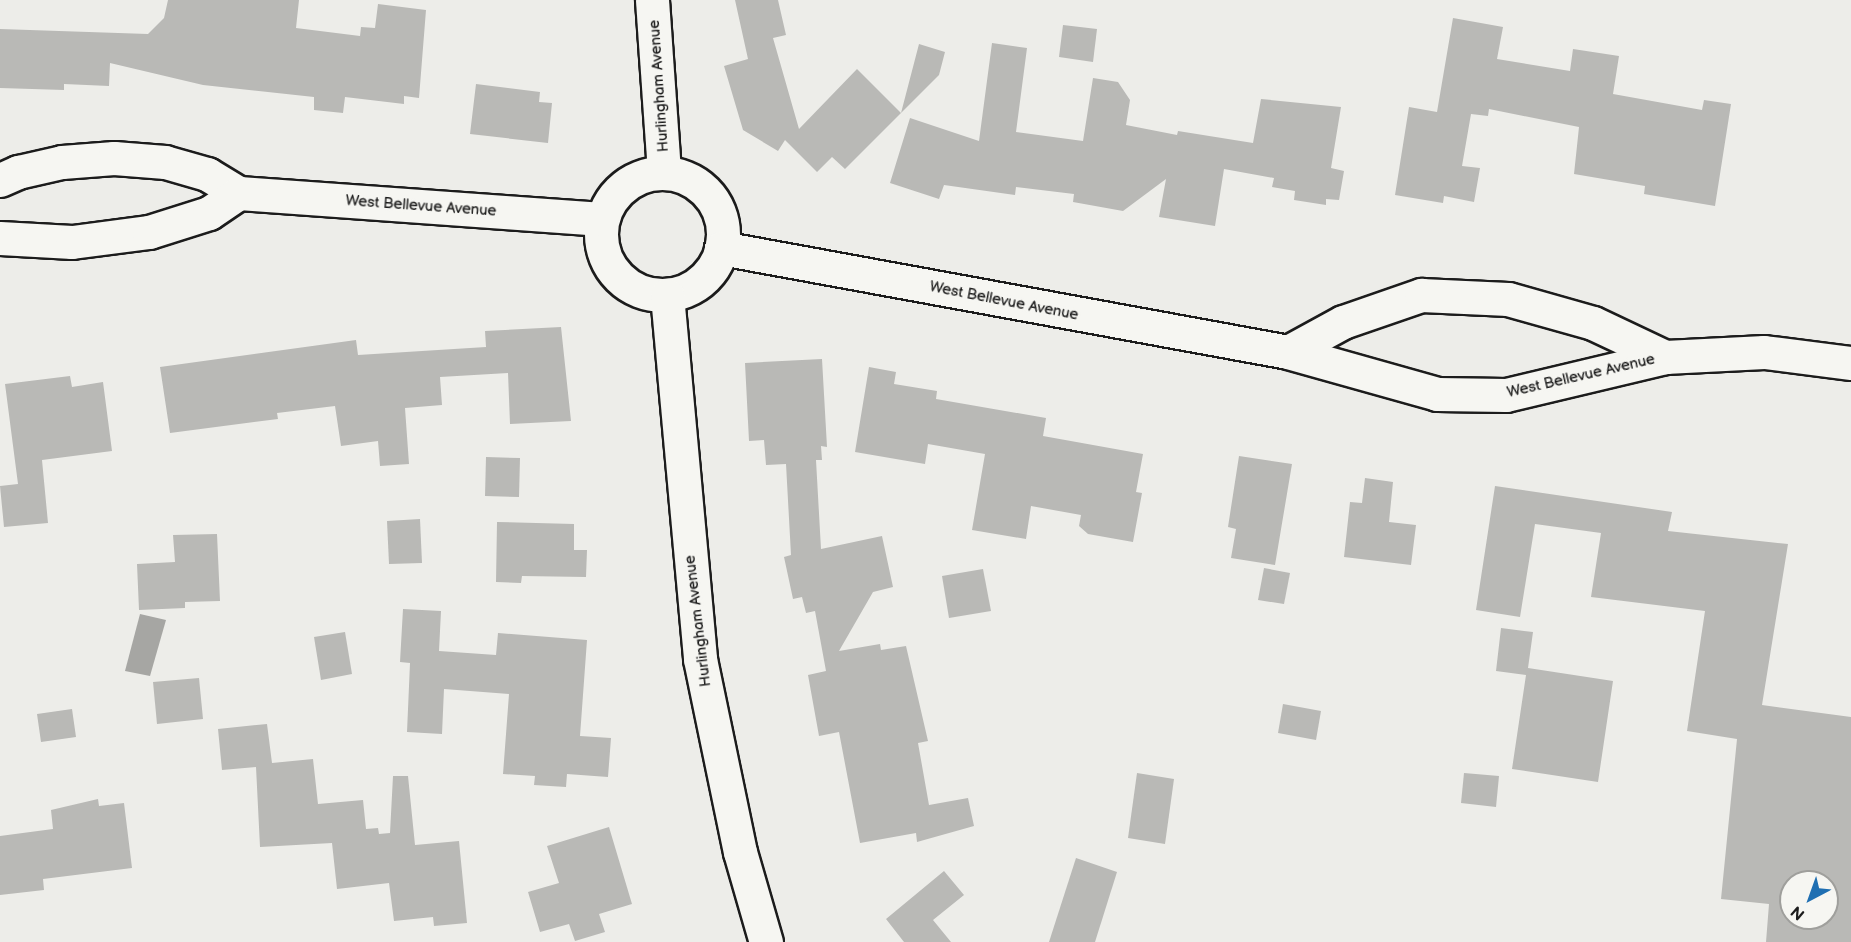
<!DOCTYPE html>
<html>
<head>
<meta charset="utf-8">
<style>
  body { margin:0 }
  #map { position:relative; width:1851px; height:942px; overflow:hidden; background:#edede9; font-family:"Balsamiq Sans",sans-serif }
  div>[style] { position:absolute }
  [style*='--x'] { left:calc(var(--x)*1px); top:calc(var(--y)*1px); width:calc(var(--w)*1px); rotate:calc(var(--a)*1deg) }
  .water>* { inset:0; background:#a6a6a3 }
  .building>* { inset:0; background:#b9b9b6 }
  .roads { filter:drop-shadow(2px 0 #1c1c1c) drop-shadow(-2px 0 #1c1c1c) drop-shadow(0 2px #1c1c1c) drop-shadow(0 -2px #1c1c1c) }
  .minor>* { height:33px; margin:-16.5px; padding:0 16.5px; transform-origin:16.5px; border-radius:16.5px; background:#f6f6f2 }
  .minor>.ring { margin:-16.5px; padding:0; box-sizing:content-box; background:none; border:33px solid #f6f6f2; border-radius:50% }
  span { translate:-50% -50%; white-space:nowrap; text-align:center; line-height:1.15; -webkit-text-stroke:4.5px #f6f6f2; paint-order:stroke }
  .street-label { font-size:15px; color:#1c1c1c }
  .north { position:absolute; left:1779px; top:870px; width:60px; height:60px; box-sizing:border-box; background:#f6f6f2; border:2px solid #9f9f9c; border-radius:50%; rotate:221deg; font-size:16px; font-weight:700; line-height:24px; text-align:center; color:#1c1c1c }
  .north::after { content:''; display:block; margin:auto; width:21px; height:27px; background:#1f6fb2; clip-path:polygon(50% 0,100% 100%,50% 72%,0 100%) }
</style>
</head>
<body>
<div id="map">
  <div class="water">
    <div style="clip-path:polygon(140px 614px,166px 620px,150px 676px,125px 671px)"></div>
  </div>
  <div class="building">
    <div style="clip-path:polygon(168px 0,299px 0,296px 28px,360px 36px,361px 27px,375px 28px,378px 4px,426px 10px,419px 98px,404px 96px,404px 104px,345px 97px,343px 113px,314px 110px,314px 97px,203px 85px,110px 63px,109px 86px,64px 84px,64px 90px,0 88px,0 29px,148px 34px,164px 18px)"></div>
    <div style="clip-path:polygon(735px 0,778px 0,786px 35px,773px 38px,799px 129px,857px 69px,901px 113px,919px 44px,945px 52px,939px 75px,845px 169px,832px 157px,817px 172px,785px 140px,778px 151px,743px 130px,724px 66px,748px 59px)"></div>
    <div style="clip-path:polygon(1453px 18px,1503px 27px,1497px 59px,1570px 71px,1573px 49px,1619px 56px,1613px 94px,1702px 110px,1704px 100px,1731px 104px,1715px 206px,1644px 194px,1645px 186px,1574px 174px,1579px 127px,1489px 109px,1488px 116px,1471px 114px,1462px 166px,1480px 168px,1474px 202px,1444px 196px,1443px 203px,1395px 195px,1409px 107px,1437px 112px)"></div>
    <div style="clip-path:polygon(1063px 25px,1097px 29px,1093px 62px,1059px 57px)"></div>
    <div style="clip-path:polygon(992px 43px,1027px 48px,1016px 132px,1083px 141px,1093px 78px,1118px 82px,1130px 100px,1126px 125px,1177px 135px,1178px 131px,1253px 143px,1261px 99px,1341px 107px,1331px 168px,1344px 171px,1339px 200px,1326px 199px,1326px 205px,1294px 200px,1295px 191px,1272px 187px,1274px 178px,1224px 169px,1215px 226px,1159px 217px,1166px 179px,1123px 211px,1073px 202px,1074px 194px,1016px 187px,1015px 195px,944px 185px,939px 199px,890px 183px,910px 118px,979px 141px)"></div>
    <div style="clip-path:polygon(476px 84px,540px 92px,539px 102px,552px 103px,548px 143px,470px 134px)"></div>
    <div style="clip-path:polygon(561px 327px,571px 421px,510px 424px,508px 373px,440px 377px,442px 405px,405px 408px,409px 464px,380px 466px,378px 441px,341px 446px,335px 406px,277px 413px,278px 419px,170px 433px,160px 367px,356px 340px,358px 355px,486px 347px,485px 331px)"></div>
    <div style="clip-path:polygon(822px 359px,827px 447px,821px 446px,822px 460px,816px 460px,821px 549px,882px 536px,893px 587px,873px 592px,839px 651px,880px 644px,881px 650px,906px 646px,928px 741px,918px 743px,929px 805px,968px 798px,974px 826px,917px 842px,916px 833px,860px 843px,839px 732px,819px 736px,808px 675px,826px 671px,815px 611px,806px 613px,802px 597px,793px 599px,784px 557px,791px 555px,786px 464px,766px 465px,764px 440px,749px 441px,745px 363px)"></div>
    <div style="clip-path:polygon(869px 367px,896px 372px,894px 384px,937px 391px,936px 399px,1046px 418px,1043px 436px,1143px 454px,1136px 492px,1142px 493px,1133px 542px,1088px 534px,1079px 526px,1081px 515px,1031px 506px,1026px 539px,972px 530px,985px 454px,928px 444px,925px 464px,855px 452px)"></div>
    <div style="clip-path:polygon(70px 376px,72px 387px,103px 382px,112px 451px,42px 460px,48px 523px,4px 527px,0 486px,18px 484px,5px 384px)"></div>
    <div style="clip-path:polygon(1239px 456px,1292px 464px,1275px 565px,1231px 558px,1236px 529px,1228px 527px)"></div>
    <div style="clip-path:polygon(486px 457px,520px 458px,519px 497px,485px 496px)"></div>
    <div style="clip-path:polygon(1365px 478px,1393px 482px,1389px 522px,1416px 525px,1411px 565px,1344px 557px,1350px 502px,1362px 503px)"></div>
    <div style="clip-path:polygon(evenodd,1495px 486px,1672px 512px,1668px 531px,1788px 544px,1762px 705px,1851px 717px,1851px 942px,1766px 942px,1769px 904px,1721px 899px,1737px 739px,1687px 731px,1705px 611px,1591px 597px,1601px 533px,1535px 524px,1520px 617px,1476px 610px,1495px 486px,1791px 882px,1827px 882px,1827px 918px,1791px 918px,1791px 882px)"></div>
    <div style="clip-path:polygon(420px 519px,422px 563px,389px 564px,387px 521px)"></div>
    <div style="clip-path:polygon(497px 522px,574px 524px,574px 550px,587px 550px,586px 577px,522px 576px,521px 583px,496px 582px)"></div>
    <div style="clip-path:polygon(217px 534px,220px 601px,185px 602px,185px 608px,139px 610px,137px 564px,175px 562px,173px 535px)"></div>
    <div style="clip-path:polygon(1264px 568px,1290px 573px,1284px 604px,1258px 600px)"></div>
    <div style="clip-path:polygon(983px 569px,991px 611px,949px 618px,942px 576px)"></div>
    <div style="clip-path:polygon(403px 609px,441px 611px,439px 651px,496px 655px,498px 633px,587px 640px,580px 736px,611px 738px,608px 777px,567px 774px,566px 787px,534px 785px,535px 776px,503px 774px,509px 694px,444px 689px,442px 734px,407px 732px,410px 663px,400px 662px)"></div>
    <div style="clip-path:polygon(1501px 628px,1533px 632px,1528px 668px,1613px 681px,1598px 782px,1512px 769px,1526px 675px,1496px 671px)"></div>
    <div style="clip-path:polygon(345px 632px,352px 674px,321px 680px,314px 637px)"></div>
    <div style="clip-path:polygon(199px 678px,203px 719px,157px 724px,153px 682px)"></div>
    <div style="clip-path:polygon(1283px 704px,1321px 711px,1316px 740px,1278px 733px)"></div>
    <div style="clip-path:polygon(72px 709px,76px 737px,41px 742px,37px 714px)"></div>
    <div style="clip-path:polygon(267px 724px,272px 763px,313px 759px,318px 804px,363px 800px,366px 829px,378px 828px,379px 834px,390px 833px,393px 776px,408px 776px,415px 845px,459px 841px,467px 923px,434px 926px,433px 917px,394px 921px,389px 883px,337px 889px,332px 843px,260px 847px,256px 767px,222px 770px,218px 729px)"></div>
    <div style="clip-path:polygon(1137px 773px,1174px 779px,1165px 844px,1128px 838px)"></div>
    <div style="clip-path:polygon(1464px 773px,1499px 776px,1496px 807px,1461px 803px)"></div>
    <div style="clip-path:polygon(98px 799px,99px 806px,124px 803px,132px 868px,43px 879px,44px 890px,0 895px,0 836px,53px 829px,51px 810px)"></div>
    <div style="clip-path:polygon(609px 827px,632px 904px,599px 914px,605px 932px,575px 941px,569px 924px,540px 932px,528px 892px,559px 883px,547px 846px)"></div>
    <div style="clip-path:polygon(1076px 858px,1117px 872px,1095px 942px,1049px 942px)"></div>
    <div style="clip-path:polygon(944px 871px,964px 895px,933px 920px,951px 942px,904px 942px,886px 919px)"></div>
  </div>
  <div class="roads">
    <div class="minor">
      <div style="--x:652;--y:0;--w:172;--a:86"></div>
      <div class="ring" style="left:601px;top:173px;width:89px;height:89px"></div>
      <div style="--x:0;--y:180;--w:20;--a:-24"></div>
      <div style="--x:18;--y:172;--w:45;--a:-12.8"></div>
      <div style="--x:62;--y:162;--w:52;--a:-4.4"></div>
      <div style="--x:114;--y:158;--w:51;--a:4.5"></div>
      <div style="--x:165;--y:162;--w:44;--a:15.9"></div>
      <div style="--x:207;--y:174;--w:37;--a:31"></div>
      <div style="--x:239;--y:193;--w:364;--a:4.1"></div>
      <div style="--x:0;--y:238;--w:72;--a:3.2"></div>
      <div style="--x:72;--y:242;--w:78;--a:-7.4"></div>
      <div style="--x:149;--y:232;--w:63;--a:-17.6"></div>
      <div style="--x:209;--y:213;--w:36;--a:-34"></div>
      <div style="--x:721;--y:248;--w:576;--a:10.39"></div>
      <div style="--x:1288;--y:352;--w:155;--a:15.7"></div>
      <div style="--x:1437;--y:394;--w:69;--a:0.8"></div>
      <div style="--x:1506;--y:395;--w:163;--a:-13.4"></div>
      <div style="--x:1665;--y:357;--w:99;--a:-2.9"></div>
      <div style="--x:1764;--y:352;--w:88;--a:7.2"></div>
      <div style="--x:667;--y:295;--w:365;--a:84.8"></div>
      <div style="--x:700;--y:659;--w:197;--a:78.3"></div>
      <div style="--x:740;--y:852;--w:94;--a:73.9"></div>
      <div style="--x:1288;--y:352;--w:63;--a:-28.6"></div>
      <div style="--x:1343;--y:322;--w:83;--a:-19.1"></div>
      <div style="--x:1421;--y:295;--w:87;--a:2.6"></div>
      <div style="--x:1508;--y:299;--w:88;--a:15.8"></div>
      <div style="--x:1593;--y:323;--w:80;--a:25.3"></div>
    </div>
  </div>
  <div class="street-label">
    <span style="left:659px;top:86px;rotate:-94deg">Hurlingham Avenue</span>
    <span style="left:421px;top:206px;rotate:4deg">West Bellevue Avenue</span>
    <span style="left:1004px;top:301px;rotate:11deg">West Bellevue Avenue</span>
    <span style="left:1581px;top:376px;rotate:-13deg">West Bellevue Avenue</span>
    <span style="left:698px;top:621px;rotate:-97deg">Hurlingham Avenue</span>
  </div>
  <div class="north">N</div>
</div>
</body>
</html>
